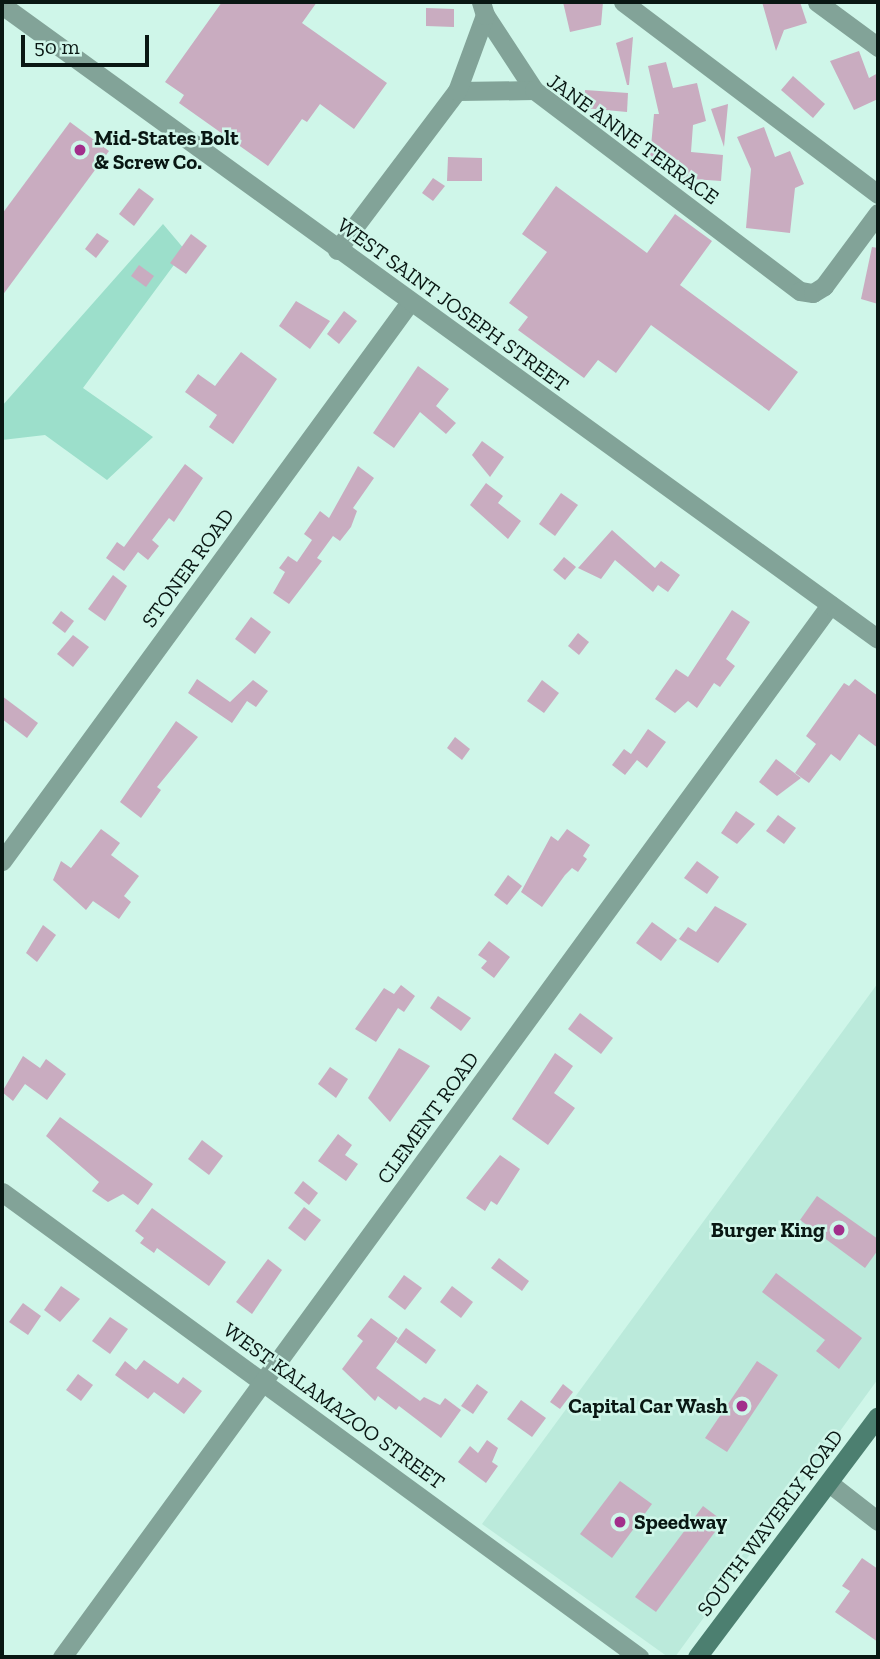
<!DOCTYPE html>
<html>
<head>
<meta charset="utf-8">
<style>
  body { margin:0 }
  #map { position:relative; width:880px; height:1659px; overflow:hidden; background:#cff6e9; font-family:"Zilla Slab",serif }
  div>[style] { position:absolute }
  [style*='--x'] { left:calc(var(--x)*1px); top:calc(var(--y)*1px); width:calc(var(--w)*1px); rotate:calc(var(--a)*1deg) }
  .built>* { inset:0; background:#bbeadb }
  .green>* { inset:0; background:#9cdfcb }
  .building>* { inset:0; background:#c9acc0 }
  .minor>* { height:19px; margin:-9.5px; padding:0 9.5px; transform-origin:9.5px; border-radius:9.5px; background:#82a398 }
  .tertiary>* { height:19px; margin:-9.5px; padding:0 9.5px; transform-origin:9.5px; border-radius:9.5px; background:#82a398 }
  .secondary>* { height:19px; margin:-9.5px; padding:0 9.5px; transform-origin:9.5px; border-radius:9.5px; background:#4c7f70 }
  .dots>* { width:19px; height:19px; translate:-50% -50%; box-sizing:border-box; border:4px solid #cff6e9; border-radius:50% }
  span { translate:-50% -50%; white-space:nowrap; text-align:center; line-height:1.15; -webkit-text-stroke:5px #cff6e9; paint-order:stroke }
  .poi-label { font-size:21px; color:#091713; font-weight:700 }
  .left { translate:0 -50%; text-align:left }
  .right { translate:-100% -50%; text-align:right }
  .street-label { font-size:21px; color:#091713 }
  .frame { position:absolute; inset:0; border:4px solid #091713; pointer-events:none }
  .scale { position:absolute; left:21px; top:35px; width:128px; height:32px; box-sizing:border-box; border:4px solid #091713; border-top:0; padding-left:9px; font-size:21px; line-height:24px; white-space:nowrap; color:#091713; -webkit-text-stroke:5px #cff6e9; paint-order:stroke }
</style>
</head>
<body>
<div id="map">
  <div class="built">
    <div style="clip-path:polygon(878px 983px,878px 1379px,675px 1657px,668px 1657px,482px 1524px)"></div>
  </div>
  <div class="green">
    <div style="clip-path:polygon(163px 224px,185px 250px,83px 388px,153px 437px,107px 480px,45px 435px,2px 440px,2px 406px)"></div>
  </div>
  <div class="building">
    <div style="clip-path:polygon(222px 2px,317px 2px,302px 23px,387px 83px,354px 129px,320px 104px,307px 122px,302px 119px,268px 166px,179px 103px,184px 95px,165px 82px)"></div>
    <div style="clip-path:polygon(563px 2px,603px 2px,601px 25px,570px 32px)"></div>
    <div style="clip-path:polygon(762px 2px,800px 2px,807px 23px,784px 30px,776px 51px)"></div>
    <div style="clip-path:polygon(426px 8px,454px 9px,454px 27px,426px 26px)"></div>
    <div style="clip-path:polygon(633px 37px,629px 85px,627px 85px,616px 43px)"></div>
    <div style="clip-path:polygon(859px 51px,869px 78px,878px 73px,878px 99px,854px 110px,830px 61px)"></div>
    <div style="clip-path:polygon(666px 62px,673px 88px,697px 83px,706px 121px,693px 125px,691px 152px,723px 155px,721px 181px,678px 178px,679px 160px,650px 157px,654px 114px,659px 114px,648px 66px)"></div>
    <div style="clip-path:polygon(793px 76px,825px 104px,813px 118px,781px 90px)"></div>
    <div style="clip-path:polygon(585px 90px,628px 93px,627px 112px,584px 108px)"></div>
    <div style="clip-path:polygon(728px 104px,724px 147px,711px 109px)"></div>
    <div style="clip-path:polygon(70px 122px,109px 151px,2px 296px,2px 214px)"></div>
    <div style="clip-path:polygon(764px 127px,775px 157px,790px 151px,804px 184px,795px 188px,790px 233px,746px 228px,751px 169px,737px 137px)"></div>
    <div style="clip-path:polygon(448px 157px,482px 158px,482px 181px,447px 181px)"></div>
    <div style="clip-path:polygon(433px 178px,445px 186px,433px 201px,422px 193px)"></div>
    <div style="clip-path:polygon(556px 186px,647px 253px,675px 214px,712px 241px,680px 285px,798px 372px,769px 411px,651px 325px,616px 373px,598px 360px,584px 378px,518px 330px,528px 317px,509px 303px,547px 252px,522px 234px)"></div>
    <div style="clip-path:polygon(139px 188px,154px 199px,134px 226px,119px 214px)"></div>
    <div style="clip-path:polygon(97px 233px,109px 241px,96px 258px,85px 249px)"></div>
    <div style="clip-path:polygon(191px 234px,207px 246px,186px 274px,170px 263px)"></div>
    <div style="clip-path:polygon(872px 247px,878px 248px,878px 304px,861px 299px)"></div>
    <div style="clip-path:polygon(139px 265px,154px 276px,146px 287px,131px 276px)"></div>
    <div style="clip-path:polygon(296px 301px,330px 321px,310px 349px,279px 326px)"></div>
    <div style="clip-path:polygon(344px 311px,357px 321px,339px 344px,327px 334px)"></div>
    <div style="clip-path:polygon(241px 352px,277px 379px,233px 444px,209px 427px,217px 415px,185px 392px,198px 374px,215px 386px)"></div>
    <div style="clip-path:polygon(418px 366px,449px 389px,436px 406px,456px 423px,446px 434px,420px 412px,394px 448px,373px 433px)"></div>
    <div style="clip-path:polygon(482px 441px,504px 457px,490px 477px,472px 455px)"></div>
    <div style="clip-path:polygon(185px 464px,203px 478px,174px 522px,169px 518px,152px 540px,159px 546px,148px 560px,138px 552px,124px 571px,106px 558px,117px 542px,124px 547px)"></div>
    <div style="clip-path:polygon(358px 466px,374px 478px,353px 508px,357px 511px,351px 527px,340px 541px,333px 536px,317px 558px,322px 561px,289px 604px,273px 593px,285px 572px,279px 568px,288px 556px,297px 562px,312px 540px,304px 534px,320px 511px,329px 518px)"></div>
    <div style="clip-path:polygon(486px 483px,503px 496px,498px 503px,521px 521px,508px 539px,470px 505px)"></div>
    <div style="clip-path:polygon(561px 493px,578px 505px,555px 536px,539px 524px)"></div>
    <div style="clip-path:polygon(612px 530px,655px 568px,661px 561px,680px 575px,668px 592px,658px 585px,653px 592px,615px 560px,601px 579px,578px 568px)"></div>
    <div style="clip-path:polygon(564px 557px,576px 567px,565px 580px,553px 570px)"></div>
    <div style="clip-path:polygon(113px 575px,127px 586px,105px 621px,88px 609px)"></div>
    <div style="clip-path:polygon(732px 610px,750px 622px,726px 659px,735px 666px,720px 687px,714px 683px,697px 708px,688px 701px,675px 713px,655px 699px,676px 669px,688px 677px)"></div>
    <div style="clip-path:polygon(61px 611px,74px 621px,65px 633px,52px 623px)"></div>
    <div style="clip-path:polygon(251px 617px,271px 632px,255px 654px,235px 639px)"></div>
    <div style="clip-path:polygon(578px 633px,589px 642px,579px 655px,568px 646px)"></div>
    <div style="clip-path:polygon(73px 635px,89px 647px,73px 667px,57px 654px)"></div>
    <div style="clip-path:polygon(197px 679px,230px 702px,253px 680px,268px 691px,256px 707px,247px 701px,232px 723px,188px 693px)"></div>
    <div style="clip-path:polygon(855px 679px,878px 696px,878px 748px,859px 734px,840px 761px,831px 754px,809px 783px,795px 773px,816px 744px,806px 736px,844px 683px,849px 686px)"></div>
    <div style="clip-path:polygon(542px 680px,559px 693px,544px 713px,527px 701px)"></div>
    <div style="clip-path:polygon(2px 696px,38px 723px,27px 738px,2px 719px)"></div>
    <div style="clip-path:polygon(176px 721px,198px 737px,157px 787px,161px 790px,141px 818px,120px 802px)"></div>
    <div style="clip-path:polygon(648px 729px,666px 742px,647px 768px,637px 760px,625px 775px,612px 765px,624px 749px,631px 754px)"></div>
    <div style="clip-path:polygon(455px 737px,470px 749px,462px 760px,447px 748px)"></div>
    <div style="clip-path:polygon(776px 759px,801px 778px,777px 796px,759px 782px)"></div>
    <div style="clip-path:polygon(736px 811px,755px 824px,737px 844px,721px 833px)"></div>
    <div style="clip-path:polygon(778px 815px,796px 828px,784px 844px,766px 831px)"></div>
    <div style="clip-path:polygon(101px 829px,120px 843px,111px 855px,139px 876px,124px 896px,131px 902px,119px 919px,93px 901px,86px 910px,53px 880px,61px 861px,71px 868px)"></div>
    <div style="clip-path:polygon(567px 829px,590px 845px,583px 856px,587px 859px,578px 872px,572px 868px,565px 875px,542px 907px,521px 892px,551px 836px,558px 841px)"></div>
    <div style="clip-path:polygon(697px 861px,719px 877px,707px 894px,684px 878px)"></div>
    <div style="clip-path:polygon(508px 875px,522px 886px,507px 905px,494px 895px)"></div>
    <div style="clip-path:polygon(715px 906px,747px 924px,718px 963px,679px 939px,688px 927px,696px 932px)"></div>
    <div style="clip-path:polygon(652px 922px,677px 940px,661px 961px,636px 943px)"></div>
    <div style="clip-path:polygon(43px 925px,56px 935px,37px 962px,26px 953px)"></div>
    <div style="clip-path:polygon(489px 941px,510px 957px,494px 978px,481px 968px,487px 961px,478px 955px)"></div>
    <div style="clip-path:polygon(401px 985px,415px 996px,404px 1012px,398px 1008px,376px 1042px,355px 1029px,384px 988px,394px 994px)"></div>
    <div style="clip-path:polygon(438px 996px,471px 1018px,461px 1031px,430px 1008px)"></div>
    <div style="clip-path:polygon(580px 1013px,613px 1038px,601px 1054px,568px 1029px)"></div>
    <div style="clip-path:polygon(399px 1048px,430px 1066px,390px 1122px,368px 1098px)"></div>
    <div style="clip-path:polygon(555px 1053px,573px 1066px,554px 1093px,575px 1108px,548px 1145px,512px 1119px)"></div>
    <div style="clip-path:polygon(23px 1056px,40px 1068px,46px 1059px,66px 1074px,47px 1100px,25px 1084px,13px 1101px,2px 1092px)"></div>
    <div style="clip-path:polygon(330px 1067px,348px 1079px,336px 1098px,318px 1084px)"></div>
    <div style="clip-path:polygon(60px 1117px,153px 1184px,138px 1205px,123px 1194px,108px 1202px,92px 1191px,99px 1182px,46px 1136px)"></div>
    <div style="clip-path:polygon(338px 1134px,352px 1145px,345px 1155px,358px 1164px,346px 1181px,318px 1161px)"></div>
    <div style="clip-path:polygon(202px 1140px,223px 1156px,209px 1175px,188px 1159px)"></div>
    <div style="clip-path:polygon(500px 1155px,520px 1169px,497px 1205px,491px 1201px,485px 1211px,466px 1198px)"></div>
    <div style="clip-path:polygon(303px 1181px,318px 1193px,309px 1205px,294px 1193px)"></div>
    <div style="clip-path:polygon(817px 1196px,878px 1239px,878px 1250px,865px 1268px,800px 1220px)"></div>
    <div style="clip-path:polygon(304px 1207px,321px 1220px,305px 1241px,288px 1228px)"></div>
    <div style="clip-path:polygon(152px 1208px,226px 1262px,209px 1286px,157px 1248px,154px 1253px,140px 1243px,144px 1238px,135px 1231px)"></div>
    <div style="clip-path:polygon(499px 1258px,529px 1281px,522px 1291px,491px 1268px)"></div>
    <div style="clip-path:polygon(268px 1259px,282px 1270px,252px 1314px,236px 1302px)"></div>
    <div style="clip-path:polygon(776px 1273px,862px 1338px,839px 1369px,816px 1351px,825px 1340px,762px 1292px)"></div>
    <div style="clip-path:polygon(404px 1275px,422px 1288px,405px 1310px,388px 1297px)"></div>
    <div style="clip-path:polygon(61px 1286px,80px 1299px,60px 1322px,44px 1310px)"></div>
    <div style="clip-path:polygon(452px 1286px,473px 1302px,461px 1318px,440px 1302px)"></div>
    <div style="clip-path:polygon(23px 1303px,41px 1316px,28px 1335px,9px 1322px)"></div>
    <div style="clip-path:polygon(110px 1317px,128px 1329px,110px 1354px,92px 1341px)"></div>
    <div style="clip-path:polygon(371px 1318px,398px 1338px,376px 1368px,420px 1401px,424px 1397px,440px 1405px,445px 1398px,461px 1410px,441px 1438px,399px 1406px,396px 1410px,378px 1396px,375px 1401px,342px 1369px,363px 1341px,357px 1336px)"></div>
    <div style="clip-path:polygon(406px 1328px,436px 1350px,426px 1364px,396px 1342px)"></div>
    <div style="clip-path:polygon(144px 1360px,178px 1384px,183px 1377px,202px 1391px,184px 1414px,154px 1392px,148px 1399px,115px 1375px,125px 1361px,136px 1370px)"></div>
    <div style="clip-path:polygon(757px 1361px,778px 1375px,727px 1452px,705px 1438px)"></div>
    <div style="clip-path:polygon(78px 1374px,93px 1385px,81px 1401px,66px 1390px)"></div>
    <div style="clip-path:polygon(477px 1384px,488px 1392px,473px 1414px,461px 1406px)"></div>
    <div style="clip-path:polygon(563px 1384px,573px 1392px,560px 1409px,550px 1402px)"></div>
    <div style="clip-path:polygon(521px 1400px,546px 1418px,532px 1437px,507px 1419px)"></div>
    <div style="clip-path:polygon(487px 1440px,498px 1448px,492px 1462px,498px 1466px,486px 1483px,458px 1462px,470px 1446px,478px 1453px)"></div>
    <div style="clip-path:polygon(620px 1481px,652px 1504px,612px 1558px,580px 1534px)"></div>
    <div style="clip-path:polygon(703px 1506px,723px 1521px,656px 1612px,635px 1597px)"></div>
    <div style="clip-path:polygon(862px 1558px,878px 1569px,878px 1642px,835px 1612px,850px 1591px,842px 1586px)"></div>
  </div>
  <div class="minor">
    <div style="--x:623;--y:2;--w:319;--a:37"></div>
    <div style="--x:817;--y:2;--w:76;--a:36.4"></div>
    <div style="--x:485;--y:15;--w:90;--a:56.8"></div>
    <div style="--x:457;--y:91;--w:77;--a:-0.7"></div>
    <div style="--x:534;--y:90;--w:333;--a:37.1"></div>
    <div style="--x:800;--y:291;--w:13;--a:9"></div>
    <div style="--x:813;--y:293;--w:13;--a:-32"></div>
    <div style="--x:824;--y:286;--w:91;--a:-53.5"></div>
    <div style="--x:337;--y:250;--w:199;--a:-53"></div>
    <div style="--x:457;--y:91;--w:81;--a:-69.8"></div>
    <div style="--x:485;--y:15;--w:14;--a:-107"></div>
    <div style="--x:2;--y:861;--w:692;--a:-53.88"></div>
    <div style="--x:2;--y:1192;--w:789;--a:36.13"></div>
    <div style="--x:829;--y:1483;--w:62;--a:37.8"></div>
    <div style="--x:62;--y:1657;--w:1303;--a:-53.87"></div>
  </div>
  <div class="tertiary">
    <div style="--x:2;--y:5;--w:1081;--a:35.89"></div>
  </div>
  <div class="secondary">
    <div style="--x:697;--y:1657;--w:301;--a:-53.1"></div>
  </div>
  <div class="dots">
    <div style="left:80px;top:150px;background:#a22f8b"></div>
    <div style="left:839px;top:1230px;background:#a22f8b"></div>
    <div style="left:742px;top:1406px;background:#a22f8b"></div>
    <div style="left:620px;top:1522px;background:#a22f8b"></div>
  </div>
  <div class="poi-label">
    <span class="left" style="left:94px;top:150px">Mid-States Bolt<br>&amp; Screw Co.</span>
    <span class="right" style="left:825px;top:1230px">Burger King</span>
    <span class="right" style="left:728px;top:1406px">Capital Car Wash</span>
    <span class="left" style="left:634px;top:1522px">Speedway</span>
  </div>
  <div class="street-label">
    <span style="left:633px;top:139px;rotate:36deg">JANE ANNE TERRACE</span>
    <span style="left:453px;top:305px;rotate:36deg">WEST SAINT JOSEPH STREET</span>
    <span style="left:188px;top:568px;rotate:-54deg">STONER ROAD</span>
    <span style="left:428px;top:1118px;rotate:-54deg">CLEMENT ROAD</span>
    <span style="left:334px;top:1406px;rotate:36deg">WEST KALAMAZOO STREET</span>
    <span style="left:770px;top:1523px;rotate:-53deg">SOUTH WAVERLY ROAD</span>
  </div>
  <div class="frame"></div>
  <div class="scale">50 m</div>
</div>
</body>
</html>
